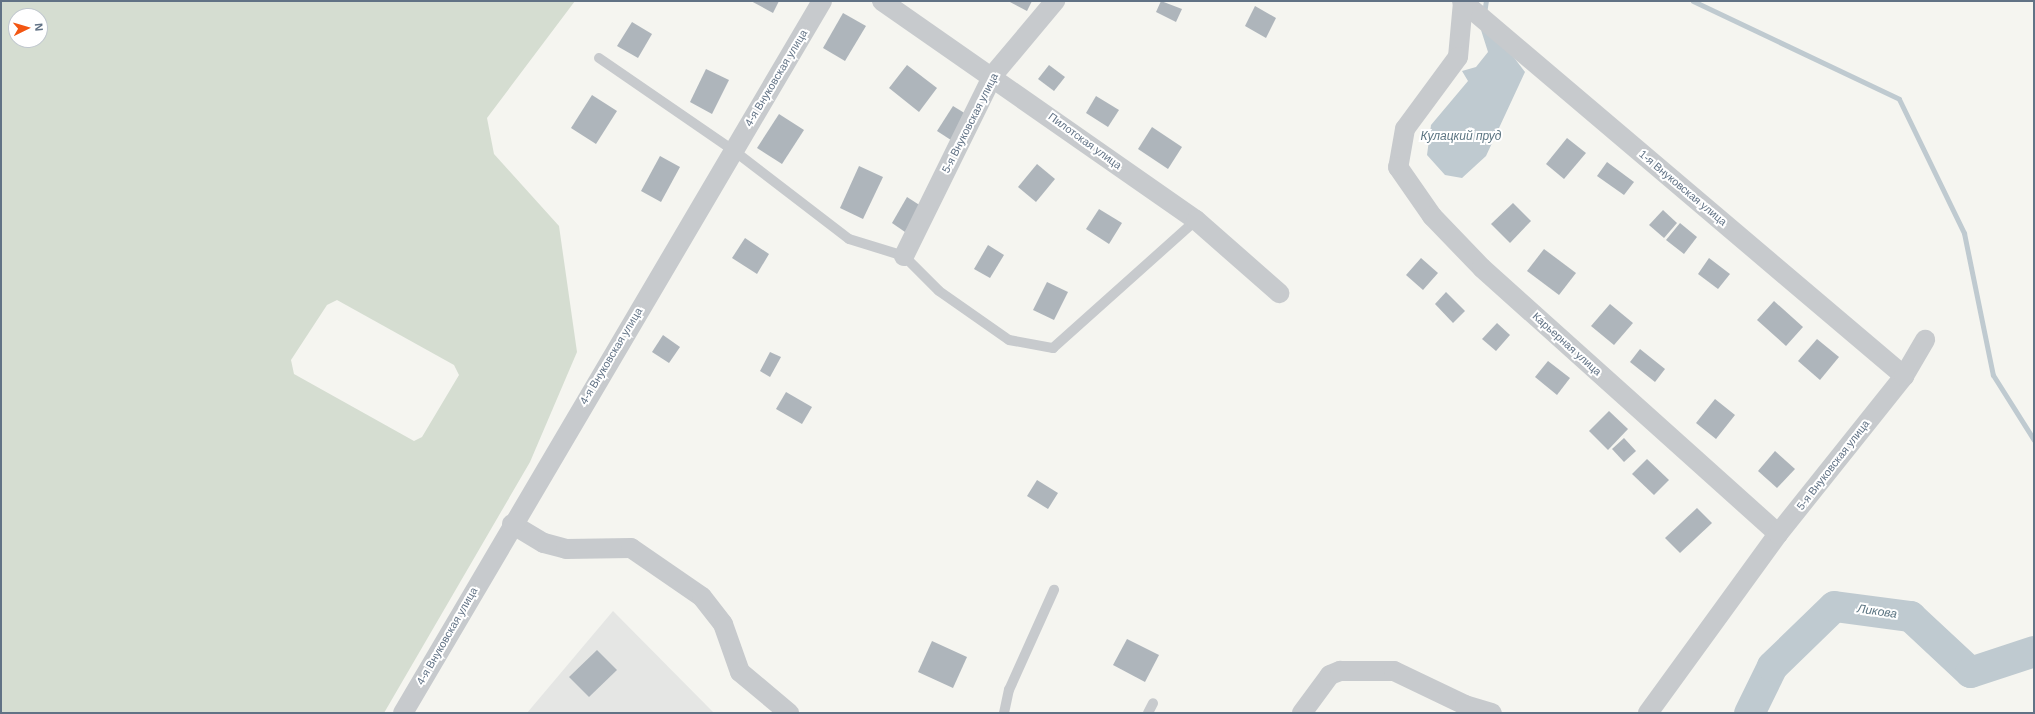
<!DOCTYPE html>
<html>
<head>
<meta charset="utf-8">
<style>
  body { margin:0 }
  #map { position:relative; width:2035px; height:714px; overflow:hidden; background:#f5f5f0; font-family:Arial,sans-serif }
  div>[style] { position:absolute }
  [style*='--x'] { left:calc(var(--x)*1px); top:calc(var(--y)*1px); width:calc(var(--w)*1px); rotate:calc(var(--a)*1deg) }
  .built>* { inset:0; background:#e5e6e4 }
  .green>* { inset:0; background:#d5ddd1 }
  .water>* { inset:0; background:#bfcad0 }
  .stream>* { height:5px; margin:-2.5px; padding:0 2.5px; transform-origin:2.5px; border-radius:2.5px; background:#bfcad0 }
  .river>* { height:31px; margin:-15.5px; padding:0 15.5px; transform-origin:15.5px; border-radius:15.5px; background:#bfcad0 }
  .building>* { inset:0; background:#aeb5bb }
  .service>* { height:10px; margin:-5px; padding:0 5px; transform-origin:5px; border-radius:5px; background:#c7cacd }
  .minor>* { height:20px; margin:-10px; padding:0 10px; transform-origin:10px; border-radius:10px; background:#c7cacd }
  span { translate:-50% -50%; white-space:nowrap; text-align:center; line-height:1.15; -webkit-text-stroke:4px #fff; paint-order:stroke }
  .street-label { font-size:11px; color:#617285 }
  .water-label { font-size:12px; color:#5c7582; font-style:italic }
  .frame { position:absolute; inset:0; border:2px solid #617285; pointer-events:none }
  .north { position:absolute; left:8px; top:8px; width:40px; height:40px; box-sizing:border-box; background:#fff; border:1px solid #c0c7ce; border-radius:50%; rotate:85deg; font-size:11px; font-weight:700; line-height:16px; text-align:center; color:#617285 }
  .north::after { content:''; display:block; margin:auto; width:14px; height:18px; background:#f35612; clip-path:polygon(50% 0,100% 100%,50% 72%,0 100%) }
</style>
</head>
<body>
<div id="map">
  <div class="built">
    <div style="clip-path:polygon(613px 611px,714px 713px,527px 713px)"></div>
  </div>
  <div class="green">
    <div style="clip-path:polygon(evenodd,1px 1px,575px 1px,487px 118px,494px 154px,559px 226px,577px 352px,530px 462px,384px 713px,1px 713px,1px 1px,16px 16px,40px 16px,40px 40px,16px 40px,16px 16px,1px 1px,337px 300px,454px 365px,459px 375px,422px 437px,414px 441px,294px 374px,291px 360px,327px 305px,337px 300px)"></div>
  </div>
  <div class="water">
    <div style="clip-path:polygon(1481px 30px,1499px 38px,1525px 72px,1486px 156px,1462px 178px,1445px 175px,1427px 155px,1431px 125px,1468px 81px,1462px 71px,1476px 67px,1488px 52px)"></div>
  </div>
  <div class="stream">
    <div style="--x:1693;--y:1;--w:228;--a:25.4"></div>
    <div style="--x:1899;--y:99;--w:149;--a:64.1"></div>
    <div style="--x:1964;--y:233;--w:145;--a:78.5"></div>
    <div style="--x:1993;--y:375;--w:77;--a:57.8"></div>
    <div style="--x:1484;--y:13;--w:12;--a:-81"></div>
  </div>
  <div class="river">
    <div style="--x:1749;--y:713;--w:52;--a:-63.9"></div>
    <div style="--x:1772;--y:666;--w:86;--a:-44.1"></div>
    <div style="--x:1834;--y:606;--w:77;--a:7.5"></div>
    <div style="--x:1910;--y:616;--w:82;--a:43"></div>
    <div style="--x:1970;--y:672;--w:67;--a:-18.2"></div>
  </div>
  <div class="building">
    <div style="clip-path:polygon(751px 1px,779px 1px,773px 13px)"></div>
    <div style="clip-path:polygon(1008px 1px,1032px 1px,1027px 11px)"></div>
    <div style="clip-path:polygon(1161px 1px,1182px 9px,1176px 22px,1156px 12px)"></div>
    <div style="clip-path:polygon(1255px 6px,1276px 18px,1266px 38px,1245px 26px)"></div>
    <div style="clip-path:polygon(843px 13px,866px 26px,845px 61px,823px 48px)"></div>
    <div style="clip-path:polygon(632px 22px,652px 34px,638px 58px,617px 46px)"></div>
    <div style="clip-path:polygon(907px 65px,937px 88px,919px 112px,889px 88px)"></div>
    <div style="clip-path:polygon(1049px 65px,1065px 77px,1054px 91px,1038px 79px)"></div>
    <div style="clip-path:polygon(706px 69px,729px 80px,712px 114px,690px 102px)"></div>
    <div style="clip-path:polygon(592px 95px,617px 111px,596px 144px,571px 128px)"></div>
    <div style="clip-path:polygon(1096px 96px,1119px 110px,1108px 127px,1086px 113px)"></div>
    <div style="clip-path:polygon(953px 106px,971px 117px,954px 142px,937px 131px)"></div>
    <div style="clip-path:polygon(779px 114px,804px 130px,782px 164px,757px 148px)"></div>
    <div style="clip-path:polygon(1152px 127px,1182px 147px,1168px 169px,1138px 149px)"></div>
    <div style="clip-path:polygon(1567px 138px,1586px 153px,1564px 179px,1546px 164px)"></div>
    <div style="clip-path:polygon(660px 156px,680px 167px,661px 202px,641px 191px)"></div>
    <div style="clip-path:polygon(1607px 162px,1634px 182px,1624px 195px,1597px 176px)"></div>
    <div style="clip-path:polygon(1037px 164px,1055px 179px,1036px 202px,1018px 187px)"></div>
    <div style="clip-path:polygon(859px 166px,883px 177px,863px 219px,840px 208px)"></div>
    <div style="clip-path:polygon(907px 197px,921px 206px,905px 232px,892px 223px)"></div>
    <div style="clip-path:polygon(1513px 203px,1531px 221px,1510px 243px,1491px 224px)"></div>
    <div style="clip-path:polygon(1099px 209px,1122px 223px,1109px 244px,1086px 229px)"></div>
    <div style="clip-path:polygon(1663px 210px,1677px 223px,1664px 238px,1649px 225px)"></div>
    <div style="clip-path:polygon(1680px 223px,1697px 237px,1684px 254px,1666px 240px)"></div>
    <div style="clip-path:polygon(745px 238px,769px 254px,757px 274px,732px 258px)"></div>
    <div style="clip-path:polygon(988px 245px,1004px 255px,990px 278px,974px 269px)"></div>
    <div style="clip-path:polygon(1544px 249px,1576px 273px,1559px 295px,1527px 271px)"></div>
    <div style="clip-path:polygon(1421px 258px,1438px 273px,1423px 290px,1406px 275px)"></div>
    <div style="clip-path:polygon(1709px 258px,1730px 274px,1718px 289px,1698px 274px)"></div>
    <div style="clip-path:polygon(1047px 282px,1068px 292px,1054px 320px,1033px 310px)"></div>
    <div style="clip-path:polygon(1446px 292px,1465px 311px,1453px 323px,1435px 304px)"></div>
    <div style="clip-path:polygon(1774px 301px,1803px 327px,1786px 346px,1757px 320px)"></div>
    <div style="clip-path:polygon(1610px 304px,1633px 323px,1614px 345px,1591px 326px)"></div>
    <div style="clip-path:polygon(1497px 323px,1510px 335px,1496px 351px,1482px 339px)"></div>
    <div style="clip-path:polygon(663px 335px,680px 347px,669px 363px,652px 352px)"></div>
    <div style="clip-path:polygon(1817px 339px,1839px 357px,1820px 380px,1798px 361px)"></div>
    <div style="clip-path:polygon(1640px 349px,1665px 369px,1655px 382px,1630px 362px)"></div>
    <div style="clip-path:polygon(770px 352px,781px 357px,770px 377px,760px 371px)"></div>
    <div style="clip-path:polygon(1548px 361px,1570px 378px,1557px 395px,1535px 377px)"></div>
    <div style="clip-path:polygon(786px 392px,812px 407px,802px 424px,776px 409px)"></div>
    <div style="clip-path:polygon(1715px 399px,1735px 415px,1716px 439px,1696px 423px)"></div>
    <div style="clip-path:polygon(1609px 411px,1628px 429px,1608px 450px,1589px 431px)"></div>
    <div style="clip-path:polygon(1624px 438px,1636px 451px,1624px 462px,1612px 449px)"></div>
    <div style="clip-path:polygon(1775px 451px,1795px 469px,1777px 488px,1758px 471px)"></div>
    <div style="clip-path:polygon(1647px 459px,1669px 480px,1654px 495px,1632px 474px)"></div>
    <div style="clip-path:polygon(1037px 480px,1058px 493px,1048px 509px,1027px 496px)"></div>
    <div style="clip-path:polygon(1697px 508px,1712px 523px,1680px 553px,1665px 538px)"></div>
    <div style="clip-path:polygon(1127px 639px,1159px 655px,1145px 682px,1113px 665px)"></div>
    <div style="clip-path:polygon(932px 641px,967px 657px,953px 688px,918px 672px)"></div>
    <div style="clip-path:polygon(597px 650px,617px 670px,589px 697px,569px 677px)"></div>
  </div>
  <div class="service">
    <div style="--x:599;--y:58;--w:163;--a:34.5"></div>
    <div style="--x:733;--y:150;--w:146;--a:37.5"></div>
    <div style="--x:849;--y:239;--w:58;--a:17.2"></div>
    <div style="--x:904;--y:256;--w:49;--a:45"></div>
    <div style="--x:939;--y:291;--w:85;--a:35"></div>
    <div style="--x:1009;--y:340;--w:45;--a:10.3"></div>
    <div style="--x:1053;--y:348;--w:192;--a:-41.8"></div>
    <div style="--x:1004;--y:713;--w:24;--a:-78"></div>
    <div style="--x:1009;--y:690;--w:110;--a:-65.8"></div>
    <div style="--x:1148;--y:713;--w:11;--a:-63"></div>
  </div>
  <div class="minor">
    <div style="--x:882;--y:1;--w:383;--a:34.9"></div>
    <div style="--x:1196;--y:220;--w:111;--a:41.3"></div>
    <div style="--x:1462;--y:1;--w:580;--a:40.31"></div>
    <div style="--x:1463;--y:2;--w:55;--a:95.2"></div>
    <div style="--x:1458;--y:57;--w:89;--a:126.4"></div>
    <div style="--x:1405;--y:129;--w:39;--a:100"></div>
    <div style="--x:1398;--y:167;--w:60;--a:55.2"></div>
    <div style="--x:1432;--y:216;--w:72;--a:46.1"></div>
    <div style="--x:1482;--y:268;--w:398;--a:41.9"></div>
    <div style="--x:904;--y:256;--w:202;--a:-63.8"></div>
    <div style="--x:993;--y:75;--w:97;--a:-50"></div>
    <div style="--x:512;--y:524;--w:37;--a:31"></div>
    <div style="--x:544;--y:543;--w:23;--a:15"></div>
    <div style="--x:566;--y:549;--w:65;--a:-0.9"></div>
    <div style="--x:631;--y:548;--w:86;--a:34.6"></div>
    <div style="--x:702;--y:597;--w:34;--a:52"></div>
    <div style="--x:723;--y:624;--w:51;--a:70.5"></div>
    <div style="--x:740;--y:672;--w:64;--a:39.9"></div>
    <div style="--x:403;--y:713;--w:826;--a:-59.52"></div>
    <div style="--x:1302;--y:713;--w:47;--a:-53.6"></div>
    <div style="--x:1330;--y:675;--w:11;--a:-22"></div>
    <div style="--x:1340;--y:671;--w:54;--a:0"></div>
    <div style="--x:1394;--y:671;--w:79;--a:25.6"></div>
    <div style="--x:1465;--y:705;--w:28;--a:17"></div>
    <div style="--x:1648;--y:713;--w:221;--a:-54"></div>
    <div style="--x:1778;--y:534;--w:202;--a:-51.4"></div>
    <div style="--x:1904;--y:376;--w:42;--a:-59.7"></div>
  </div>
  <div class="street-label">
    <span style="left:776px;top:78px;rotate:-59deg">4-я Внуковская улица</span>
    <span style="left:970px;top:123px;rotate:-63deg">5-я Внуковская улица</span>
    <span style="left:1085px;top:141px;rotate:36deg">Пилотская улица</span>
    <span style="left:1683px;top:188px;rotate:40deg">1-я Внуковская улица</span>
    <span style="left:1567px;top:344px;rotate:42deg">Карьерная улица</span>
    <span style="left:611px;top:356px;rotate:-59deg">4-я Внуковская улица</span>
    <span style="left:1833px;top:465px;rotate:-52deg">5-я Внуковская улица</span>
    <span style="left:447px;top:636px;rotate:-60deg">4-я Внуковская улица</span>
  </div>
  <div class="water-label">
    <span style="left:1461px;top:137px">Кулацкий пруд</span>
    <span style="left:1877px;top:612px;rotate:8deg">Ликова</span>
  </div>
  <div class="frame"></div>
  <div class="north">N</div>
</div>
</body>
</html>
